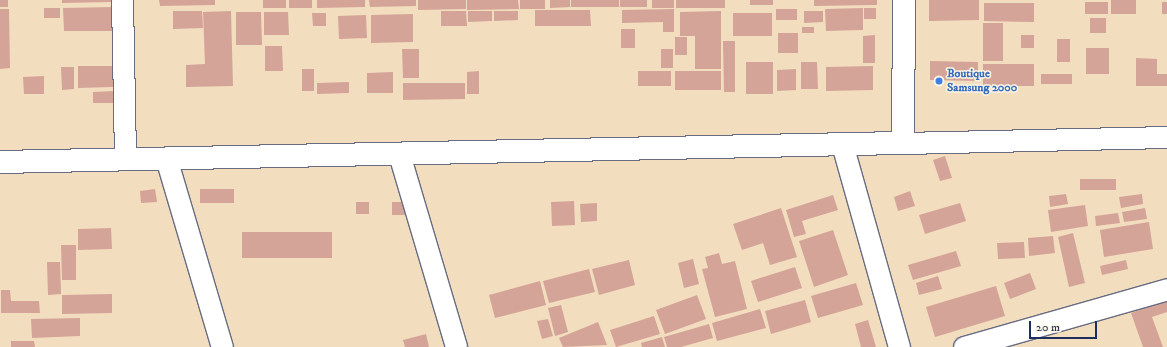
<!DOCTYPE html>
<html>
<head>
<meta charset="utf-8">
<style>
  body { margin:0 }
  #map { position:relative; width:1167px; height:347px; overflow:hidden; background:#f3ddbf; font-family:"IM FELL DW Pica",serif }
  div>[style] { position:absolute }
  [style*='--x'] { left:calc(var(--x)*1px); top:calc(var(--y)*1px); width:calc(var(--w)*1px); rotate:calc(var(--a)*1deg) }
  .building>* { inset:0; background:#d5a498 }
  .roads { filter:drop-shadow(1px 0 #676c80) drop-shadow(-1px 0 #676c80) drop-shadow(0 1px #676c80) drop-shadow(0 -1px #676c80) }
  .minor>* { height:21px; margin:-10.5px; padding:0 10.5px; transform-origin:10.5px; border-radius:10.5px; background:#fff }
  .tertiary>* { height:22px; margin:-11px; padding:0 11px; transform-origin:11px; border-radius:11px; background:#fff }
  .dots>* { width:11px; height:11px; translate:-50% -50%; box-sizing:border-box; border:2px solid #fcf5e5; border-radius:50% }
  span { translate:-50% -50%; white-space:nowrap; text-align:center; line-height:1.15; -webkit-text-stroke:3px #fcf5e5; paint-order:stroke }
  .shop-label { font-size:12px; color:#366cbe; font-weight:700 }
  .left { translate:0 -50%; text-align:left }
  .scale { position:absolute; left:1029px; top:321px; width:68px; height:18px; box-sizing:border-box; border:2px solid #1b2f5e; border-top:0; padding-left:5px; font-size:12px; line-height:14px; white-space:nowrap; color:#1b2f5e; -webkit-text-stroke:3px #fcf5e5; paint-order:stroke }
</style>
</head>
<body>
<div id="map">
  <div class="building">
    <div style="clip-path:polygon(0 0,8px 0,8px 7px,0 7px)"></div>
    <div style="clip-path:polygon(62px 0,112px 0,112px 2px,62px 3px)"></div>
    <div style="clip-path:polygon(159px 0,215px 0,215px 5px,160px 6px)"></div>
    <div style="clip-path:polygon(263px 0,286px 0,286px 8px,263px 8px)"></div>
    <div style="clip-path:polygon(289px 0,312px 0,312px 8px,289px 8px)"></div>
    <div style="clip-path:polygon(317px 0,365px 0,365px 7px,317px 8px)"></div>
    <div style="clip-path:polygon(369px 0,416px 0,416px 6px,370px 7px)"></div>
    <div style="clip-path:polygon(418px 0,466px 0,466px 9px,418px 10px)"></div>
    <div style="clip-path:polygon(467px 0,518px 0,519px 9px,467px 10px)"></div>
    <div style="clip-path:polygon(520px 0,545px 0,545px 9px,520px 9px)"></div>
    <div style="clip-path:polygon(550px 0,570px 0,570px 7px,550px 8px)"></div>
    <div style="clip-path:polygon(571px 0,619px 0,619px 7px,571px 7px)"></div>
    <div style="clip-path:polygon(620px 0,647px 0,647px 7px,620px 7px)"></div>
    <div style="clip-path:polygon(652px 0,674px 0,674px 8px,652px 8px)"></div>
    <div style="clip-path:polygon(676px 0,725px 0,725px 8px,676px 8px)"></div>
    <div style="clip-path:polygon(750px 0,773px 0,773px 5px,750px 5px)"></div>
    <div style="clip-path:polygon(814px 0,877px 0,877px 5px,814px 6px)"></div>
    <div style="clip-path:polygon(929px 0,979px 0,979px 20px,929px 21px)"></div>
    <div style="clip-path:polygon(1111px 0,1136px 0,1136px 14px,1111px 14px)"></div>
    <div style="clip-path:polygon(1085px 2px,1108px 2px,1108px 14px,1085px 14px)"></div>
    <div style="clip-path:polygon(1162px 2px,1167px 2px,1167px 14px,1162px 14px)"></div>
    <div style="clip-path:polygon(984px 3px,1034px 3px,1034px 22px,984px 21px)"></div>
    <div style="clip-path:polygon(113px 7px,114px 31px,64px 31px,63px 8px)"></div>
    <div style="clip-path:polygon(44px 8px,60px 8px,60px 18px,44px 18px)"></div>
    <div style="clip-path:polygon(863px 8px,863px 30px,826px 31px,825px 9px)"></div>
    <div style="clip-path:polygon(864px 8px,876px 8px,876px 19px,864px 19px)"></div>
    <div style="clip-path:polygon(0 9px,9px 9px,10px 68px,0 69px)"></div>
    <div style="clip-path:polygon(674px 9px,674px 32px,663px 32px,663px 22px,622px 23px,622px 10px)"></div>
    <div style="clip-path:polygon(776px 9px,797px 9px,797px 20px,776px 20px)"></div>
    <div style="clip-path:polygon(535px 10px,590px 10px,591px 26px,535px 26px)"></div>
    <div style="clip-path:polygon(173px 11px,202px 11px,203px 28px,173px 29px)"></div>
    <div style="clip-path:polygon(231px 11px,233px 86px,186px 87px,186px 65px,205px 64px,203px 12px)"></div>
    <div style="clip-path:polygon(441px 11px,466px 11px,467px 26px,441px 26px)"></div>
    <div style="clip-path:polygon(468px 11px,492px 11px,492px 21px,468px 22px)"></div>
    <div style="clip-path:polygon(494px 11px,518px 11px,518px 20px,494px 21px)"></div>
    <div style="clip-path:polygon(721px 11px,721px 69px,695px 69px,695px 36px,680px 36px,680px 12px)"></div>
    <div style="clip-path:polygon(804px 11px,823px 11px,823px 22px,804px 23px)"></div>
    <div style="clip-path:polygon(236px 12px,261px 12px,262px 45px,236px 45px)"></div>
    <div style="clip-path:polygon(264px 12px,288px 12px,289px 35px,264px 35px)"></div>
    <div style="clip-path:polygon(312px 13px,326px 13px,326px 26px,313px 26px)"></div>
    <div style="clip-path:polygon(733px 13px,772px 13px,772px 36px,733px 36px)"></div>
    <div style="clip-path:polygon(413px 14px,413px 42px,371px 43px,371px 15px)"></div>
    <div style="clip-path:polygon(366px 15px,367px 38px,339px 39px,338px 16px)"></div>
    <div style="clip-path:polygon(1090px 18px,1106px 18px,1106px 33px,1090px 33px)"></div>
    <div style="clip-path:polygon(983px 23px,1003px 23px,1003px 61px,983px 61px)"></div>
    <div style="clip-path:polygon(802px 27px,814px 27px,814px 33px,802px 33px)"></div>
    <div style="clip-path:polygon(621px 29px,635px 29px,635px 48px,621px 48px)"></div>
    <div style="clip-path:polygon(778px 33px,798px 33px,798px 53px,778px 53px)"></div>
    <div style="clip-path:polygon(875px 35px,875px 63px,863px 63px,863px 36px)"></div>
    <div style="clip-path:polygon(1021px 35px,1034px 35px,1034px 48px,1021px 48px)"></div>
    <div style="clip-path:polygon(675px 37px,687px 37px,687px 55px,675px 55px)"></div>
    <div style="clip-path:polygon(1057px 39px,1070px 39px,1070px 62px,1057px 62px)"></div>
    <div style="clip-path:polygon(723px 41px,735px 41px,735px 92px,724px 92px)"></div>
    <div style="clip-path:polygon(265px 46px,282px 46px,283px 71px,265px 71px)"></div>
    <div style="clip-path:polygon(1086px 48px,1109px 48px,1109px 74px,1086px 74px)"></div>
    <div style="clip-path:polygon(402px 49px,419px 49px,419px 78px,403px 78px)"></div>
    <div style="clip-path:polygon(661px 49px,673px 49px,673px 68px,661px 68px)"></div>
    <div style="clip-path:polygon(1136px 58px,1157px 59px,1157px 74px,1167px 74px,1167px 86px,1136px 86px)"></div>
    <div style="clip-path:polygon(930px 61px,978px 62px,978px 81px,930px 80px)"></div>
    <div style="clip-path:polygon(746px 62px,773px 62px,773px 94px,746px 94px)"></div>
    <div style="clip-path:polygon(801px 62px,817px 62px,818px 89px,801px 89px)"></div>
    <div style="clip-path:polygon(983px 64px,1034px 64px,1034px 86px,983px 86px)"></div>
    <div style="clip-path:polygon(78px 66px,113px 66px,113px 87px,78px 88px)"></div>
    <div style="clip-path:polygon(873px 66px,873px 90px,826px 91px,826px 67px)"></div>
    <div style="clip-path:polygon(61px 67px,74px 67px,74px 89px,62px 90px)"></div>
    <div style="clip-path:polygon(302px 69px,314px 69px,314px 91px,302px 91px)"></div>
    <div style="clip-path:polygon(796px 69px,796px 90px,777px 91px,777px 70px)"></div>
    <div style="clip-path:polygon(479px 71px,479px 94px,467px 94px,467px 72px)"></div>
    <div style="clip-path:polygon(638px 71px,671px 71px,671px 86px,638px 86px)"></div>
    <div style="clip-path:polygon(675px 71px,721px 71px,721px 90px,675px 90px)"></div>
    <div style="clip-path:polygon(393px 72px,393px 93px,367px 93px,367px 73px)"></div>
    <div style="clip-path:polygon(1041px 74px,1072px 74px,1072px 84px,1041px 84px)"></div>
    <div style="clip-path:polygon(44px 76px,44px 94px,24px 94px,23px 77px)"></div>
    <div style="clip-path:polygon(349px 82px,349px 93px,317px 94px,317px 83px)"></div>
    <div style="clip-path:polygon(403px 83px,465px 83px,465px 99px,403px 100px)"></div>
    <div style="clip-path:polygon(114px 91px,114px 103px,93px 103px,93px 92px)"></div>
    <div style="clip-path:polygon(945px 156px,952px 178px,940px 181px,933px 160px)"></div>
    <div style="clip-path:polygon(1080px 179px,1116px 179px,1116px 190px,1080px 190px)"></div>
    <div style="clip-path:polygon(155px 189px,157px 202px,141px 203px,140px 191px)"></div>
    <div style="clip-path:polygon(200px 189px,234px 189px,234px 203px,200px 203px)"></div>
    <div style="clip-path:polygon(910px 191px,915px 206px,898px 211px,894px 197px)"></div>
    <div style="clip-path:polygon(1066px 194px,1068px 204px,1050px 207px,1049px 196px)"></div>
    <div style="clip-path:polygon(1142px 194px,1143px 204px,1121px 208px,1119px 197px)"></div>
    <div style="clip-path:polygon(833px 195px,838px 210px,802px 221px,806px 234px,794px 237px,786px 210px)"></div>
    <div style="clip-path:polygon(574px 201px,575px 225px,552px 226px,551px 202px)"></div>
    <div style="clip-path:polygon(356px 202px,369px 202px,369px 214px,356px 214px)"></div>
    <div style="clip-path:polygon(392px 202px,412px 202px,412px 215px,392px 215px)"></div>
    <div style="clip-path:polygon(597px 203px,597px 221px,581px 222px,580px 204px)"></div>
    <div style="clip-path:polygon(960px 203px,966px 221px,925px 234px,919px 215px)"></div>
    <div style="clip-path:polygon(1085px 205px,1088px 226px,1051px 232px,1048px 210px)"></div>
    <div style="clip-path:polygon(781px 208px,797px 257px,770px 265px,763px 243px,742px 250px,733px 224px)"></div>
    <div style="clip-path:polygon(1145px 208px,1147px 219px,1124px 222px,1122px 212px)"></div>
    <div style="clip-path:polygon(1118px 213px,1120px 223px,1096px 226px,1095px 216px)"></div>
    <div style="clip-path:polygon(1149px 222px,1153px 249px,1104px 257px,1100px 230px)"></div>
    <div style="clip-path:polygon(111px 228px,112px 249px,78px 250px,78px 229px)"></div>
    <div style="clip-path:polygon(833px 230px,848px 275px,814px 287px,799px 241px)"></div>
    <div style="clip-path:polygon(242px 232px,332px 232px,332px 258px,242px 258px)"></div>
    <div style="clip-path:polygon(1073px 233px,1085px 283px,1069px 287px,1058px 237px)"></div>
    <div style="clip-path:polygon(1053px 236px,1055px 253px,1029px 256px,1028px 238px)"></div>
    <div style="clip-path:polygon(1024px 242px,1025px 258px,998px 259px,997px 243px)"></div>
    <div style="clip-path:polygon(61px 245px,76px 245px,76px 280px,62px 280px)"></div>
    <div style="clip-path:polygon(956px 251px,961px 266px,913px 280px,908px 265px)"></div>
    <div style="clip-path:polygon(719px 253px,722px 264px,735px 261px,747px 309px,715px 317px,702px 269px,708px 268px,705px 257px)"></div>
    <div style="clip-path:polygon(693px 259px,699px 284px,684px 288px,678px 263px)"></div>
    <div style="clip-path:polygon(629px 260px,635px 285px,599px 295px,592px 269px)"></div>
    <div style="clip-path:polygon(1126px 260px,1128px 269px,1102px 275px,1100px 266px)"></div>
    <div style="clip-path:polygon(47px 262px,60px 262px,61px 294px,48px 295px)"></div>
    <div style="clip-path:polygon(795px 267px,802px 288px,758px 302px,751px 281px)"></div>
    <div style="clip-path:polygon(589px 269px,595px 292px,549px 303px,543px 281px)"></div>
    <div style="clip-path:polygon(1030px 273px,1036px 289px,1010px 299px,1004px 283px)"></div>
    <div style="clip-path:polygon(938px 276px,942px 289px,919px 295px,916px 283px)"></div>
    <div style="clip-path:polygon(540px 281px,546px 305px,495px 318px,489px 295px)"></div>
    <div style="clip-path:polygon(856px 283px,863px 305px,818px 318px,811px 296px)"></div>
    <div style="clip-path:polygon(996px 286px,1005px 316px,935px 337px,926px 307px)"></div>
    <div style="clip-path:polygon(1px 290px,10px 290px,11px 301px,39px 301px,40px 313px,1px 313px)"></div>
    <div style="clip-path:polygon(112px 294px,112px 313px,62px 314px,62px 295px)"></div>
    <div style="clip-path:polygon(697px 295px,706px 319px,665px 334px,656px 310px)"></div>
    <div style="clip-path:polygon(805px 300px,811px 322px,771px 334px,765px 311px)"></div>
    <div style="clip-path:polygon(1167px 300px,1167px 312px,1152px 317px,1163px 347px,1143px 347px,1131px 313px)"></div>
    <div style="clip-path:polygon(561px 305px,568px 332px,555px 336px,548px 308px)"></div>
    <div style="clip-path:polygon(760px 309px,766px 328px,717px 341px,712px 323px)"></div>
    <div style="clip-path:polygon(654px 316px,660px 334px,616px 347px,610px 330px)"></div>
    <div style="clip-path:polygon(80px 318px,80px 336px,32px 338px,31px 319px)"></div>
    <div style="clip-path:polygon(548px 319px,553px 336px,542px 339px,537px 321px)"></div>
    <div style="clip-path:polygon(868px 320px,876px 347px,861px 347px,855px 324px)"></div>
    <div style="clip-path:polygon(598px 322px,607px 345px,563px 347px,559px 338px)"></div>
    <div style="clip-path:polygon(709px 324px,713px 338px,681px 347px,667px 347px,664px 337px)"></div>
    <div style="clip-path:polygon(426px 334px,429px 347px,405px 347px,403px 340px)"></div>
    <div style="clip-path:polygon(662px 337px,665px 347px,642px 347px,641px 343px)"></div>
    <div style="clip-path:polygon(11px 341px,34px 341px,35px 347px,11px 347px)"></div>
  </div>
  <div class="roads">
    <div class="minor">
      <div style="--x:122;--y:0;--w:159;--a:88.9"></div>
      <div style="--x:903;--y:143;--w:264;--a:-1.3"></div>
      <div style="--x:842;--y:144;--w:211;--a:74.3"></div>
      <div style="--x:399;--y:154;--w:201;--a:73.5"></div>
      <div style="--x:166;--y:158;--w:197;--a:73.5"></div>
      <div style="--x:964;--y:347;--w:211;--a:-15.9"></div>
    </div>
    <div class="tertiary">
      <div style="--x:0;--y:162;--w:903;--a:-1.21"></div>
      <div style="--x:903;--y:143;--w:143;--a:-89.6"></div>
    </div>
  </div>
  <div class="dots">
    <div style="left:939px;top:81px;background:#3f7fe0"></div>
  </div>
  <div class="shop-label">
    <span class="left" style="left:947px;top:81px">Boutique<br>Samsung 2000</span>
  </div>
  <div class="scale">20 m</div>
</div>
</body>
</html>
